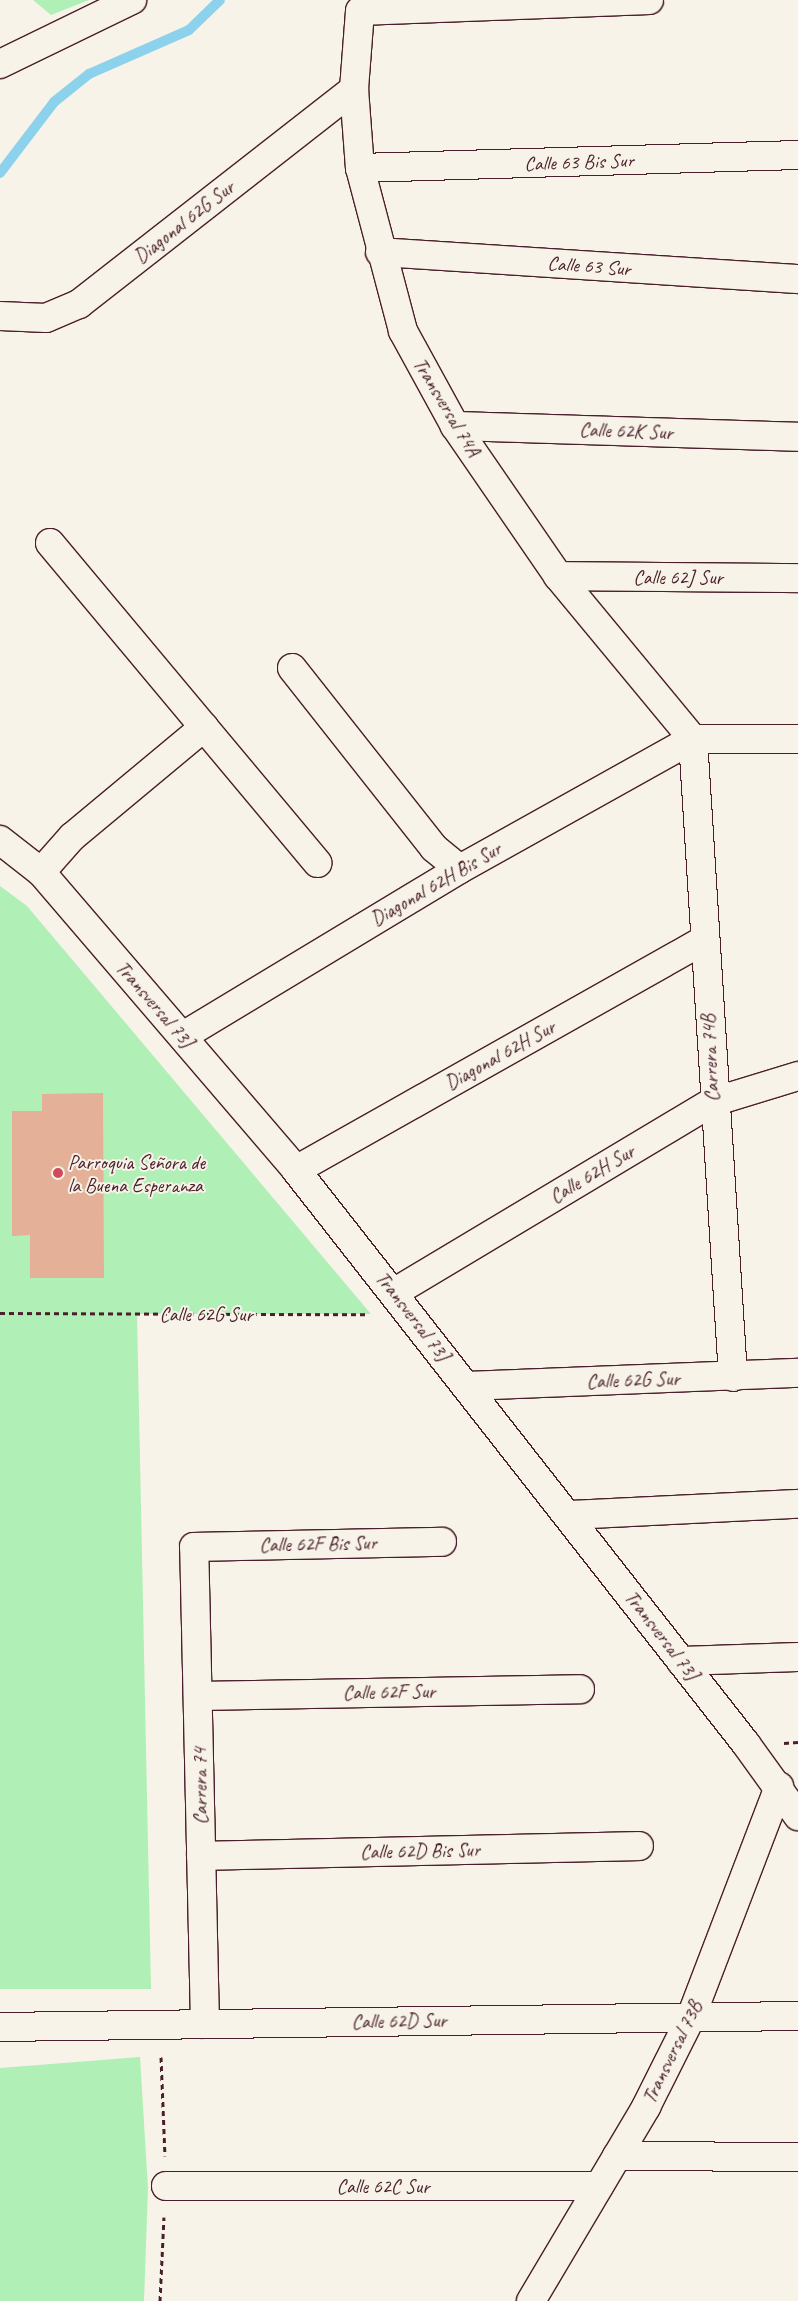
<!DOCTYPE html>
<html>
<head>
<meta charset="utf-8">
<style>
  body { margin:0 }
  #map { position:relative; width:798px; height:2301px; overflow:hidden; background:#f7f3e8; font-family:Caveat,sans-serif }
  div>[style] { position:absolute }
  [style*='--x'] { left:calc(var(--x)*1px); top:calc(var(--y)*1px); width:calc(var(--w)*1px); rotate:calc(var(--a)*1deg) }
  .green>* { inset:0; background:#b0f0b7 }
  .stream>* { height:10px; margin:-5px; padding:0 5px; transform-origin:5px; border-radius:5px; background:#8cd2ed }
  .building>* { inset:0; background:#e4b097 }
  .path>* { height:3px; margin-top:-1.5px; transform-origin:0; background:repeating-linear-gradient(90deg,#4a1f2b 0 5px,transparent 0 9px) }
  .roads { filter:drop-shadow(1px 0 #4a1f2b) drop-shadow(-1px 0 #4a1f2b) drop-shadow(0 1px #4a1f2b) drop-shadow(0 -1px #4a1f2b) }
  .minor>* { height:28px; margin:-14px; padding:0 14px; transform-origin:14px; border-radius:14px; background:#f7f3e8 }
  .dots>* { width:14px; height:14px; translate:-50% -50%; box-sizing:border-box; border:2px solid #f7f3e8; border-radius:50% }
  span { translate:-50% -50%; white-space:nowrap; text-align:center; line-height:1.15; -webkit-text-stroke:4px #f7f3e8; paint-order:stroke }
  .street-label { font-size:20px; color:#4a1f2b }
  .poi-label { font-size:20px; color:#4a1f2b }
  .left { translate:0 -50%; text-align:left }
</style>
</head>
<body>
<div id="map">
  <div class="green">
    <div style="clip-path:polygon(33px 0,89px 0,51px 15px)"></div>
    <div style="clip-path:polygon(0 886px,27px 906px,371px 1314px,137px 1314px,151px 1989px,0 1989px)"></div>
    <div style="clip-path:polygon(140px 2057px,148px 2188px,144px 2301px,0 2301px,0 2068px)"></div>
  </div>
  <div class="stream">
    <div style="--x:0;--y:173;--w:89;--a:-52.7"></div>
    <div style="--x:54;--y:102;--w:45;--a:-38.7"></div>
    <div style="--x:89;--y:74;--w:109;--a:-23.7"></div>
    <div style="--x:189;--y:30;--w:43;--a:-44.1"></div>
  </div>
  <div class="building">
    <div style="clip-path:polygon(103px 1093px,104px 1278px,30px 1278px,30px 1235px,12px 1236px,12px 1111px,42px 1111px,42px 1094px)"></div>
  </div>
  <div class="path">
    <div style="--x:0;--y:1313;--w:369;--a:0.2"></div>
    <div style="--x:784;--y:1743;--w:14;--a:-4"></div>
    <div style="--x:161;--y:2057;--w:99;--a:87.7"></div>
    <div style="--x:160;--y:2301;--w:84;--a:-87.3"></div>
  </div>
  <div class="roads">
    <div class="minor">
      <div style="--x:649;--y:0;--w:289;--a:177.8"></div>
      <div style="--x:360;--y:11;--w:78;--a:94.4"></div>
      <div style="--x:354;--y:89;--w:79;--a:85.7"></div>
      <div style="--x:360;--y:168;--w:169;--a:75.2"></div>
      <div style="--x:403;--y:331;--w:108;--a:61.3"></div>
      <div style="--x:455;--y:426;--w:182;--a:55.5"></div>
      <div style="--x:558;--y:576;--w:212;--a:50.4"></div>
      <div style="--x:0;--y:64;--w:147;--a:-25.9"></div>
      <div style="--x:360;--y:168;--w:438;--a:-1.7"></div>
      <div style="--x:380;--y:252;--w:419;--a:3.7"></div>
      <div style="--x:0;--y:316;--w:46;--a:2.5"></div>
      <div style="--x:46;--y:318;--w:36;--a:-23"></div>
      <div style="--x:79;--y:304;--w:349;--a:-38"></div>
      <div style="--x:455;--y:426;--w:343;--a:1.8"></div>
      <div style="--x:50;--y:543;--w:417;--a:50.1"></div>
      <div style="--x:558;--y:576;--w:240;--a:0.5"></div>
      <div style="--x:292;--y:668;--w:229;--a:51.7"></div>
      <div style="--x:434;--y:848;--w:33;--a:39"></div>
      <div style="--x:693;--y:739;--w:639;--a:86.41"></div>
      <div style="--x:0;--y:840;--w:52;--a:38"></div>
      <div style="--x:41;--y:872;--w:392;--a:49.4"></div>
      <div style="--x:296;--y:1170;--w:729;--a:51.9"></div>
      <div style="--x:746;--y:1744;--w:89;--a:54.2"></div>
      <div style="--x:41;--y:872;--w:47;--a:-48.5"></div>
      <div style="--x:72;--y:837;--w:172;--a:-39.8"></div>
      <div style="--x:183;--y:1036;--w:323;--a:-31.1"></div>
      <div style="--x:460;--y:869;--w:267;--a:-29.2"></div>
      <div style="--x:693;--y:739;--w:105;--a:0"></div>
      <div style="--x:296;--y:1170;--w:467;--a:-29.4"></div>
      <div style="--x:395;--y:1292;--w:370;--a:-30.9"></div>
      <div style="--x:713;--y:1102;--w:89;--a:-17"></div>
      <div style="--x:468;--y:1386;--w:330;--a:-2.3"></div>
      <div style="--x:569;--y:1515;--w:229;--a:-2.8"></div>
      <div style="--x:681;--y:1661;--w:117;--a:-2"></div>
      <div style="--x:198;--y:1696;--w:382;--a:-1"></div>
      <div style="--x:201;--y:1856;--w:438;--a:-1.3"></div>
      <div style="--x:205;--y:2024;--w:477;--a:-91.3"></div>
      <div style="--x:194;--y:1547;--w:248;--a:-1.2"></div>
      <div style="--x:0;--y:2027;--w:798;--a:-0.79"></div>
      <div style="--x:617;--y:2156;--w:181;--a:0.3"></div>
      <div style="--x:166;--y:2186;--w:433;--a:0"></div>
      <div style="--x:531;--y:2301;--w:226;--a:-59.3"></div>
      <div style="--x:646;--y:2107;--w:101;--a:-63.4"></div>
      <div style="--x:691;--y:2017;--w:247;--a:-69.1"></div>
    </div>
  </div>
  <div class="dots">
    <div style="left:58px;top:1173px;background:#d1495b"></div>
  </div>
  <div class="street-label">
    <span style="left:579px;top:162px;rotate:-2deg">Calle 63 Bis Sur</span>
    <span style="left:184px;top:222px;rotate:-38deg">Diagonal 62G Sur</span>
    <span style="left:589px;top:266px;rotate:4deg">Calle 63 Sur</span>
    <span style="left:447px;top:407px;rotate:59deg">Transversal 74A</span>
    <span style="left:626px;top:431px;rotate:2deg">Calle 62K Sur</span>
    <span style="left:678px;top:577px">Calle 62J Sur</span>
    <span style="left:436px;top:884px;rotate:-30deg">Diagonal 62H Bis Sur</span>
    <span style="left:155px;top:1004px;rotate:49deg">Transversal 73J</span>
    <span style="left:500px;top:1055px;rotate:-29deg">Diagonal 62H Sur</span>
    <span style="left:710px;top:1058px;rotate:-93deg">Carrera 74B</span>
    <span style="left:592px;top:1174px;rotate:-31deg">Calle 62H Sur</span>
    <span style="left:206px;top:1314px">Calle 62G Sur</span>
    <span style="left:413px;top:1316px;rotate:52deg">Transversal 73J</span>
    <span style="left:633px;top:1380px;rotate:-2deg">Calle 62G Sur</span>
    <span style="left:318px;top:1544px;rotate:-1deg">Calle 62F Bis Sur</span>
    <span style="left:662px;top:1635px;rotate:52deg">Transversal 73J</span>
    <span style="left:389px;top:1692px;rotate:-1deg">Calle 62F Sur</span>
    <span style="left:200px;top:1786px;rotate:-91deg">Carrera 74</span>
    <span style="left:420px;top:1851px;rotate:-1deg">Calle 62D Bis Sur</span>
    <span style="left:399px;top:2021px;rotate:-1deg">Calle 62D Sur</span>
    <span style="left:672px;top:2052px;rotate:-64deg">Transversal 73B</span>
    <span style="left:383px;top:2186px">Calle 62C Sur</span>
  </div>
  <div class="poi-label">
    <span class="left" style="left:68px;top:1174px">Parroquia Señora de<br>la Buena Esperanza</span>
  </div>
</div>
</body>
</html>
